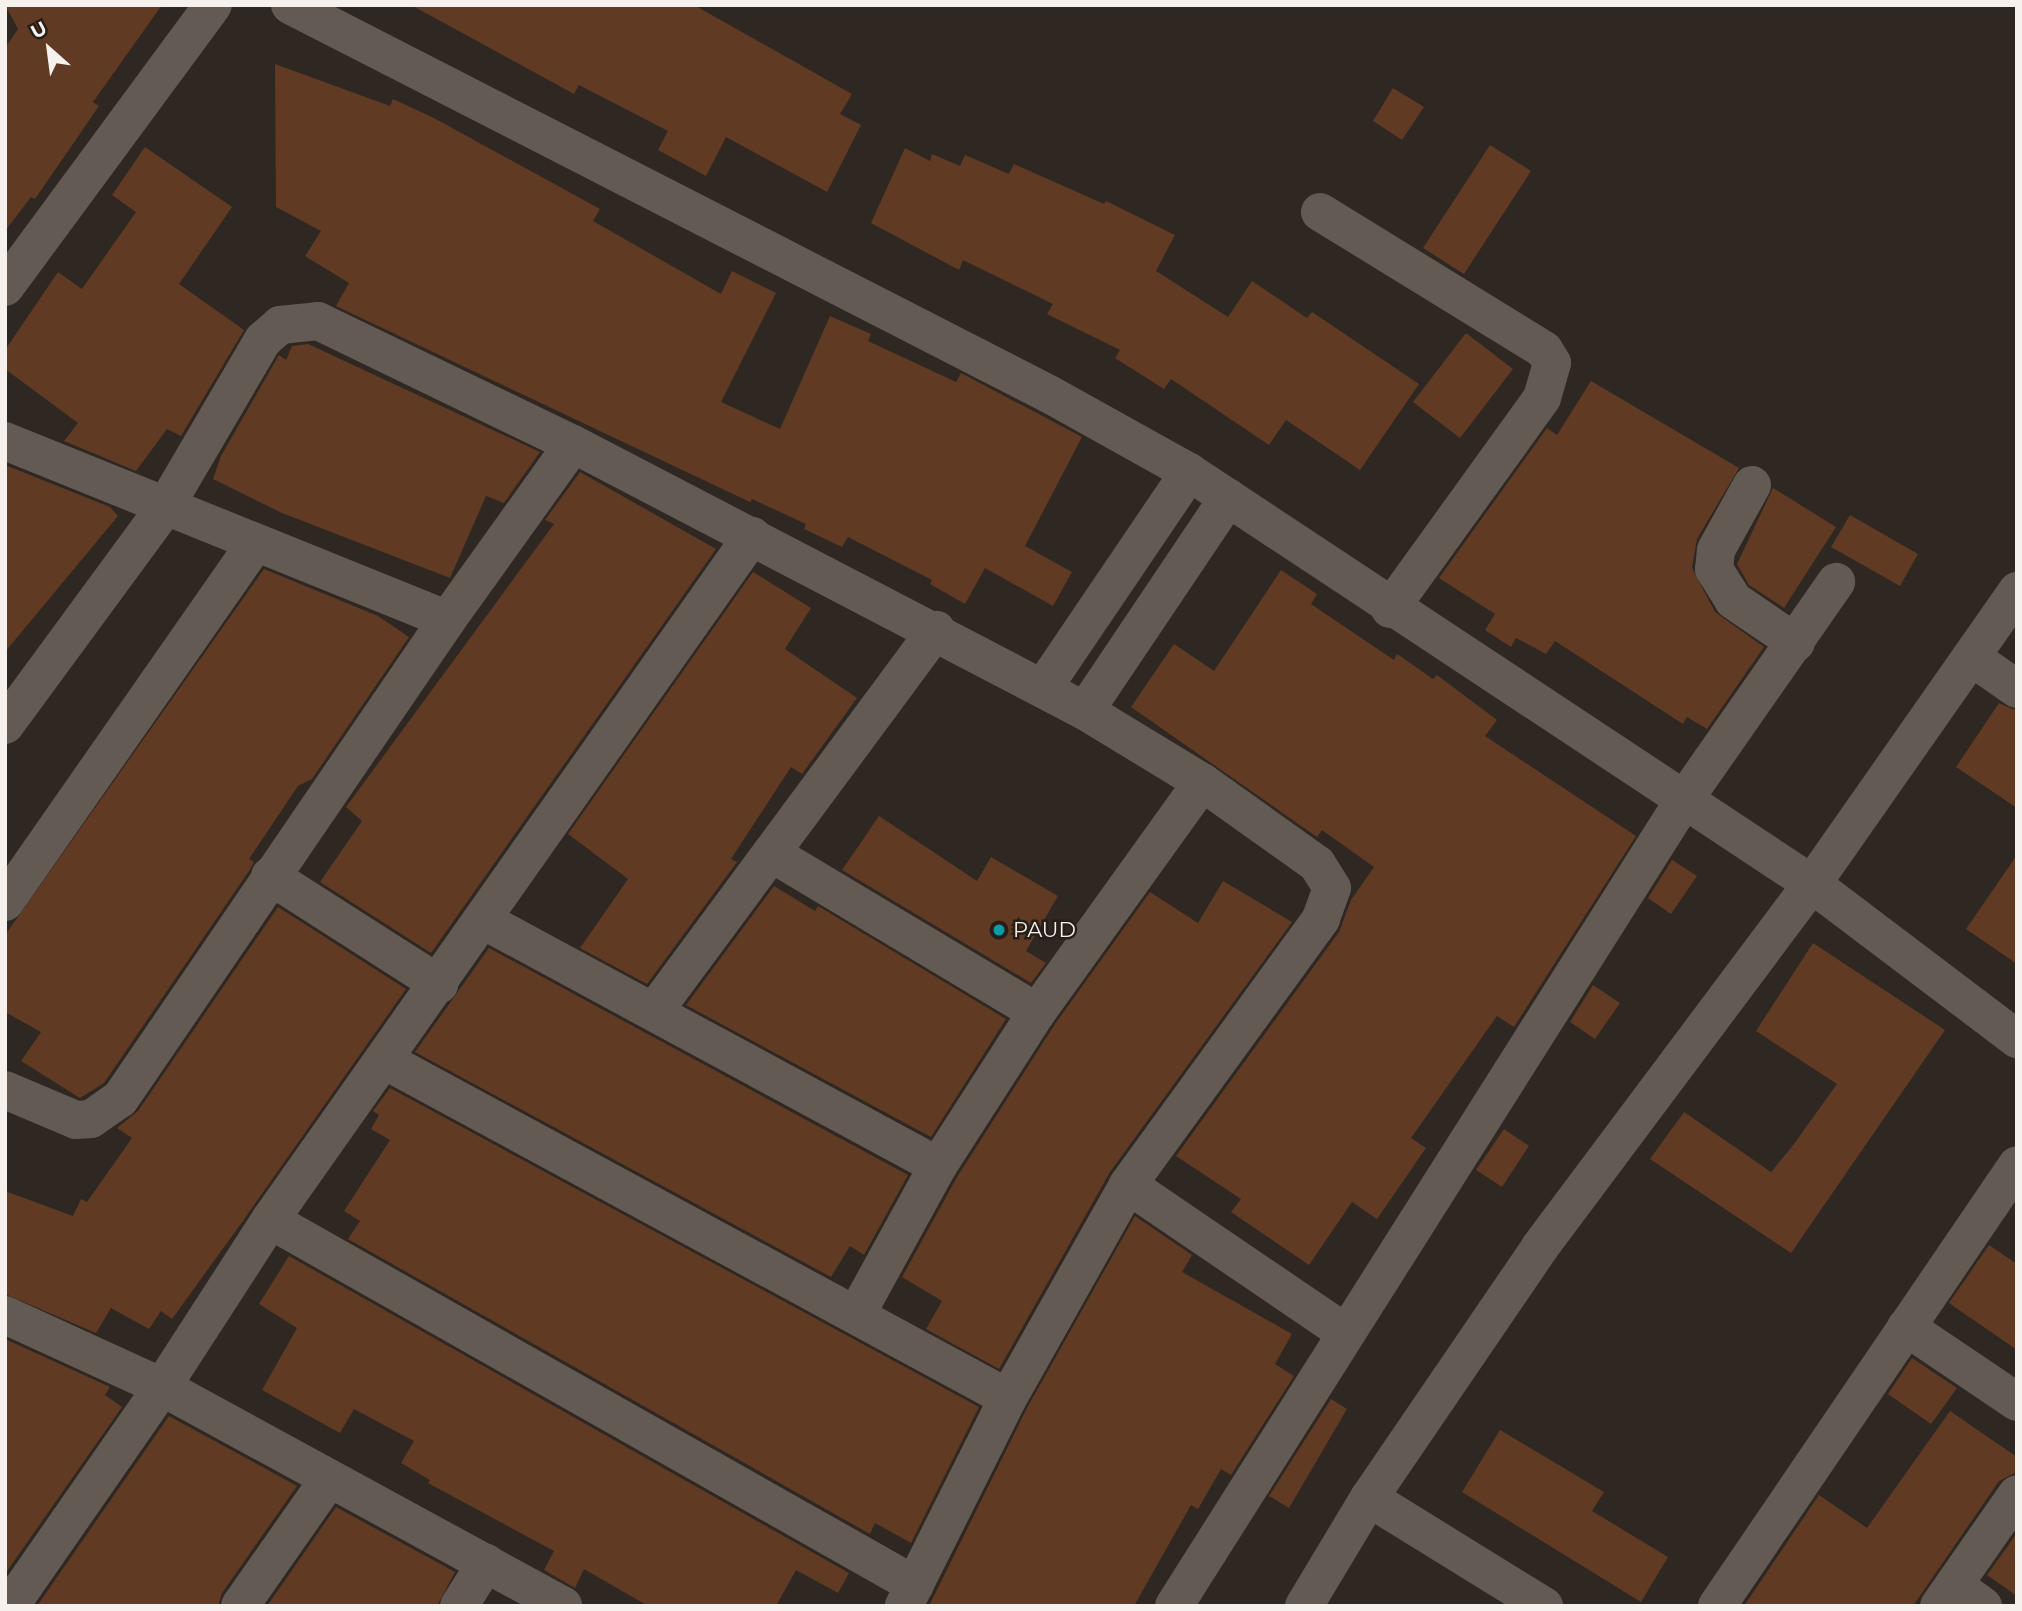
<!DOCTYPE html>
<html>
<head>
<meta charset="utf-8">
<style>
  body { margin:0 }
  #map { position:relative; width:2022px; height:1611px; overflow:hidden; background:#2f2722; font-family:Montserrat,sans-serif }
  div>[style] { position:absolute }
  [style*='--x'] { left:calc(var(--x)*1px); top:calc(var(--y)*1px); width:calc(var(--w)*1px); rotate:calc(var(--a)*1deg) }
  .building>* { inset:0; background:#603a23 }
  .minor>* { height:38px; margin:-19px; padding:0 19px; transform-origin:19px; border-radius:19px; background:#635a54 }
  .dots>* { width:19px; height:19px; translate:-50% -50%; box-sizing:border-box; border:4px solid #261e18; border-radius:50% }
  span { translate:-50% -50%; white-space:nowrap; text-align:center; line-height:1.15; -webkit-text-stroke:5px #261e18; paint-order:stroke }
  .poi-label { font-size:21px; color:#f7f1ed }
  .left { translate:0 -50%; text-align:left }
  .frame { position:absolute; inset:0; border:7px solid #f7f1ed; pointer-events:none }
  .north { position:absolute; left:14px; top:14px; width:70px; height:70px; -webkit-text-stroke:5px #261e18; paint-order:stroke; rotate:332deg; font-size:19px; font-weight:700; line-height:28px; text-align:center; color:#f7f1ed }
  .north::after { content:''; display:block; margin:auto; width:24px; height:32px; background:#f7f1ed; clip-path:polygon(50% 0,100% 100%,50% 72%,0 100%) }
</style>
</head>
<body>
<div id="map">
  <div class="building">
    <div style="clip-path:polygon(5px 5px,162px 5px,93px 102px,99px 106px,35px 199px,31px 197px,5px 231px,5px 48px,18px 29px)"></div>
    <div style="clip-path:polygon(411px 5px,694px 5px,852px 94px,840px 114px,861px 125px,827px 192px,726px 137px,706px 176px,658px 150px,668px 131px,579px 85px,574px 94px)"></div>
    <div style="clip-path:polygon(275px 64px,390px 106px,393px 99px,434px 118px,600px 209px,593px 221px,721px 294px,732px 271px,776px 293px,721px 402px,780px 429px,830px 316px,871px 334px,868px 341px,956px 382px,961px 373px,1082px 437px,1025px 546px,1072px 572px,1053px 606px,985px 568px,965px 604px,930px 584px,932px 580px,848px 537px,842px 547px,804px 529px,806px 524px,752px 499px,750px 502px,336px 306px,349px 283px,305px 256px,321px 231px,276px 207px)"></div>
    <div style="clip-path:polygon(1393px 88px,1424px 107px,1402px 140px,1373px 121px)"></div>
    <div style="clip-path:polygon(1490px 145px,1531px 171px,1464px 274px,1423px 248px)"></div>
    <div style="clip-path:polygon(145px 147px,232px 207px,179px 284px,244px 330px,181px 436px,167px 429px,136px 471px,64px 441px,78px 423px,5px 369px,5px 350px,58px 272px,82px 289px,136px 212px,112px 195px)"></div>
    <div style="clip-path:polygon(905px 148px,930px 161px,932px 154px,960px 166px,965px 155px,1009px 174px,1014px 164px,1104px 204px,1106px 201px,1175px 235px,1156px 271px,1228px 317px,1252px 281px,1307px 318px,1312px 312px,1419px 384px,1360px 470px,1286px 420px,1269px 445px,1171px 379px,1164px 389px,1115px 358px,1120px 350px,1047px 314px,1053px 304px,963px 260px,959px 270px,871px 223px)"></div>
    <div style="clip-path:polygon(1466px 333px,1513px 369px,1460px 438px,1413px 402px)"></div>
    <div style="clip-path:polygon(308px 344px,540px 452px,504px 503px,486px 496px,450px 578px,282px 513px,213px 479px,221px 456px,279px 355px,286px 360px,292px 346px)"></div>
    <div style="clip-path:polygon(1591px 381px,1739px 468px,1697px 539px,1692px 568px,1715px 612px,1764px 647px,1707px 729px,1687px 717px,1683px 724px,1555px 641px,1546px 654px,1516px 638px,1511px 647px,1485px 630px,1495px 614px,1439px 578px,1547px 428px,1557px 435px)"></div>
    <div style="clip-path:polygon(5px 465px,110px 507px,118px 516px,5px 652px)"></div>
    <div style="clip-path:polygon(580px 472px,716px 549px,431px 953px,320px 882px,362px 821px,346px 807px,554px 524px,545px 520px)"></div>
    <div style="clip-path:polygon(1773px 488px,1836px 527px,1784px 608px,1749px 585px,1737px 564px)"></div>
    <div style="clip-path:polygon(1850px 515px,1918px 554px,1900px 586px,1831px 547px)"></div>
    <div style="clip-path:polygon(264px 569px,378px 616px,409px 637px,312px 779px,298px 786px,249px 859px,254px 862px,249px 871px,104px 1083px,80px 1098px,21px 1061px,41px 1032px,5px 1012px,5px 935px)"></div>
    <div style="clip-path:polygon(1281px 570px,1317px 594px,1311px 604px,1394px 660px,1397px 654px,1433px 679px,1437px 675px,1497px 720px,1485px 736px,1636px 836px,1514px 1027px,1497px 1016px,1411px 1138px,1426px 1148px,1377px 1219px,1352px 1202px,1309px 1265px,1231px 1212px,1241px 1199px,1176px 1156px,1339px 932px,1351px 900px,1374px 867px,1322px 830px,1317px 837px,1131px 707px,1174px 644px,1214px 671px)"></div>
    <div style="clip-path:polygon(753px 572px,811px 608px,785px 649px,857px 698px,802px 774px,791px 767px,731px 859px,737px 862px,647px 984px,580px 948px,628px 879px,568px 834px)"></div>
    <div style="clip-path:polygon(1999px 703px,2017px 711px,2017px 808px,1956px 767px)"></div>
    <div style="clip-path:polygon(879px 816px,977px 881px,991px 857px,1058px 896px,1026px 951px,1046px 963px,1031px 983px,842px 870px)"></div>
    <div style="clip-path:polygon(2017px 855px,2017px 964px,1966px 929px)"></div>
    <div style="clip-path:polygon(1672px 860px,1697px 876px,1671px 914px,1648px 898px)"></div>
    <div style="clip-path:polygon(1223px 881px,1292px 922px,1110px 1172px,999px 1369px,926px 1329px,942px 1301px,902px 1277px,957px 1177px,1055px 1024px,1150px 892px,1198px 923px)"></div>
    <div style="clip-path:polygon(774px 886px,815px 911px,818px 906px,1006px 1019px,931px 1137px,686px 1005px)"></div>
    <div style="clip-path:polygon(278px 907px,406px 989px,240px 1225px,172px 1319px,161px 1311px,149px 1329px,111px 1308px,96px 1333px,5px 1294px,5px 1191px,73px 1216px,81px 1199px,87px 1202px,132px 1138px,117px 1128px,138px 1111px)"></div>
    <div style="clip-path:polygon(1813px 943px,1945px 1030px,1791px 1253px,1650px 1159px,1684px 1112px,1771px 1172px,1791px 1148px,1837px 1084px,1756px 1031px)"></div>
    <div style="clip-path:polygon(489px 948px,908px 1175px,864px 1255px,850px 1246px,831px 1277px,415px 1052px)"></div>
    <div style="clip-path:polygon(1593px 985px,1620px 1003px,1595px 1039px,1570px 1022px)"></div>
    <div style="clip-path:polygon(390px 1088px,979px 1407px,911px 1543px,875px 1523px,870px 1534px,348px 1239px,360px 1221px,344px 1211px,390px 1140px,371px 1129px,379px 1115px,373px 1111px)"></div>
    <div style="clip-path:polygon(1504px 1129px,1529px 1146px,1502px 1187px,1476px 1170px)"></div>
    <div style="clip-path:polygon(1135px 1216px,1192px 1255px,1182px 1272px,1292px 1334px,1275px 1364px,1294px 1376px,1231px 1475px,1221px 1469px,1198px 1509px,1191px 1505px,1134px 1606px,929px 1606px,1027px 1408px)"></div>
    <div style="clip-path:polygon(1989px 1245px,2017px 1264px,2017px 1350px,1949px 1303px)"></div>
    <div style="clip-path:polygon(289px 1256px,849px 1573px,838px 1593px,796px 1570px,776px 1606px,648px 1606px,584px 1569px,575px 1588px,544px 1570px,554px 1551px,428px 1483px,430px 1480px,401px 1463px,414px 1441px,354px 1409px,340px 1433px,262px 1390px,297px 1328px,259px 1304px)"></div>
    <div style="clip-path:polygon(5px 1339px,110px 1387px,105px 1395px,122px 1407px,5px 1574px)"></div>
    <div style="clip-path:polygon(1912px 1358px,1957px 1388px,1931px 1424px,1888px 1394px)"></div>
    <div style="clip-path:polygon(1331px 1399px,1347px 1409px,1289px 1508px,1269px 1496px)"></div>
    <div style="clip-path:polygon(1950px 1411px,2017px 1457px,2017px 1472px,1999px 1481px,1913px 1606px,1744px 1606px,1819px 1495px,1867px 1528px)"></div>
    <div style="clip-path:polygon(169px 1416px,297px 1486px,222px 1593px,218px 1606px,37px 1606px)"></div>
    <div style="clip-path:polygon(1500px 1430px,1604px 1492px,1592px 1511px,1668px 1557px,1641px 1602px,1462px 1492px)"></div>
    <div style="clip-path:polygon(336px 1507px,455px 1572px,437px 1606px,267px 1606px)"></div>
    <div style="clip-path:polygon(2017px 1533px,2017px 1596px,1987px 1575px)"></div>
  </div>
  <div class="minor">
    <div style="--x:290;--y:5;--w:853;--a:27.14"></div>
    <div style="--x:1049;--y:394;--w:160;--a:29.1"></div>
    <div style="--x:1189;--y:472;--w:747;--a:33.48"></div>
    <div style="--x:1812;--y:884;--w:257;--a:37.1"></div>
    <div style="--x:1320;--y:212;--w:263;--a:31.6"></div>
    <div style="--x:1544;--y:350;--w:15;--a:58"></div>
    <div style="--x:1552;--y:363;--w:36;--a:106"></div>
    <div style="--x:1542;--y:398;--w:260;--a:125.8"></div>
    <div style="--x:5;--y:287;--w:350;--a:-53.6"></div>
    <div style="--x:5;--y:441;--w:477;--a:22"></div>
    <div style="--x:1752;--y:485;--w:74;--a:119"></div>
    <div style="--x:1716;--y:550;--w:19;--a:96"></div>
    <div style="--x:1714;--y:569;--w:36;--a:58"></div>
    <div style="--x:1733;--y:600;--w:76;--a:34.3"></div>
    <div style="--x:1971;--y:657;--w:56;--a:34.8"></div>
    <div style="--x:1043;--y:688;--w:261;--a:-55.9"></div>
    <div style="--x:1085;--y:711;--w:257;--a:-56.1"></div>
    <div style="--x:5;--y:725;--w:270;--a:-53.7"></div>
    <div style="--x:165;--y:507;--w:194;--a:-59.6"></div>
    <div style="--x:263;--y:340;--w:23;--a:-41"></div>
    <div style="--x:280;--y:325;--w:38;--a:-6"></div>
    <div style="--x:318;--y:321;--w:283;--a:25.8"></div>
    <div style="--x:573;--y:444;--w:577;--a:27.54"></div>
    <div style="--x:1085;--y:711;--w:137;--a:31.3"></div>
    <div style="--x:1202;--y:782;--w:141;--a:35.5"></div>
    <div style="--x:1317;--y:864;--w:28;--a:58"></div>
    <div style="--x:1332;--y:888;--w:33;--a:110"></div>
    <div style="--x:1321;--y:919;--w:329;--a:126"></div>
    <div style="--x:1128;--y:1185;--w:244;--a:119.4"></div>
    <div style="--x:1008;--y:1398;--w:233;--a:116.6"></div>
    <div style="--x:771;--y:853;--w:310;--a:30.9"></div>
    <div style="--x:270;--y:876;--w:201;--a:32.6"></div>
    <div style="--x:5;--y:902;--w:437;--a:-55.1"></div>
    <div style="--x:483;--y:920;--w:517;--a:28.4"></div>
    <div style="--x:655;--y:1010;--w:473;--a:-53.5"></div>
    <div style="--x:386;--y:1061;--w:707;--a:28.45"></div>
    <div style="--x:5;--y:1090;--w:77;--a:22.9"></div>
    <div style="--x:76;--y:1120;--w:15;--a:-4"></div>
    <div style="--x:91;--y:1119;--w:35;--a:-35"></div>
    <div style="--x:120;--y:1099;--w:580;--a:-55.68"></div>
    <div style="--x:447;--y:620;--w:216;--a:-54.4"></div>
    <div style="--x:1128;--y:1185;--w:261;--a:34.2"></div>
    <div style="--x:270;--y:1220;--w:741;--a:29.51"></div>
    <div style="--x:5;--y:1315;--w:173;--a:24.6"></div>
    <div style="--x:162;--y:1387;--w:457;--a:28.6"></div>
    <div style="--x:856;--y:1315;--w:170;--a:-61.2"></div>
    <div style="--x:938;--y:1166;--w:183;--a:-57.3"></div>
    <div style="--x:1037;--y:1012;--w:283;--a:-54.3"></div>
    <div style="--x:1906;--y:1327;--w:134;--a:34"></div>
    <div style="--x:1369;--y:1498;--w:206;--a:31.7"></div>
    <div style="--x:1954;--y:1585;--w:36;--a:36"></div>
    <div style="--x:10;--y:1606;--w:267;--a:-55.2"></div>
    <div style="--x:162;--y:1387;--w:199;--a:-57.1"></div>
    <div style="--x:270;--y:1220;--w:837;--a:-54.83"></div>
    <div style="--x:240;--y:1606;--w:155;--a:-55"></div>
    <div style="--x:459;--y:1606;--w:51;--a:-57.9"></div>
    <div style="--x:1174;--y:1606;--w:954;--a:-57.68"></div>
    <div style="--x:1684;--y:800;--w:266;--a:-55.1"></div>
    <div style="--x:1304;--y:1606;--w:126;--a:-59"></div>
    <div style="--x:1369;--y:1498;--w:304;--a:-55.7"></div>
    <div style="--x:1540;--y:1247;--w:454;--a:-53.2"></div>
    <div style="--x:1812;--y:884;--w:358;--a:-55"></div>
    <div style="--x:1717;--y:1606;--w:533;--a:-55.77"></div>
    <div style="--x:1939;--y:1606;--w:136;--a:-55.1"></div>
  </div>
  <div class="dots">
    <div style="left:999px;top:930px;background:#0f9aa8"></div>
  </div>
  <div class="poi-label">
    <span class="left" style="left:1013px;top:930px">PAUD</span>
  </div>
  <div class="frame"></div>
  <div class="north">U</div>
</div>
</body>
</html>
